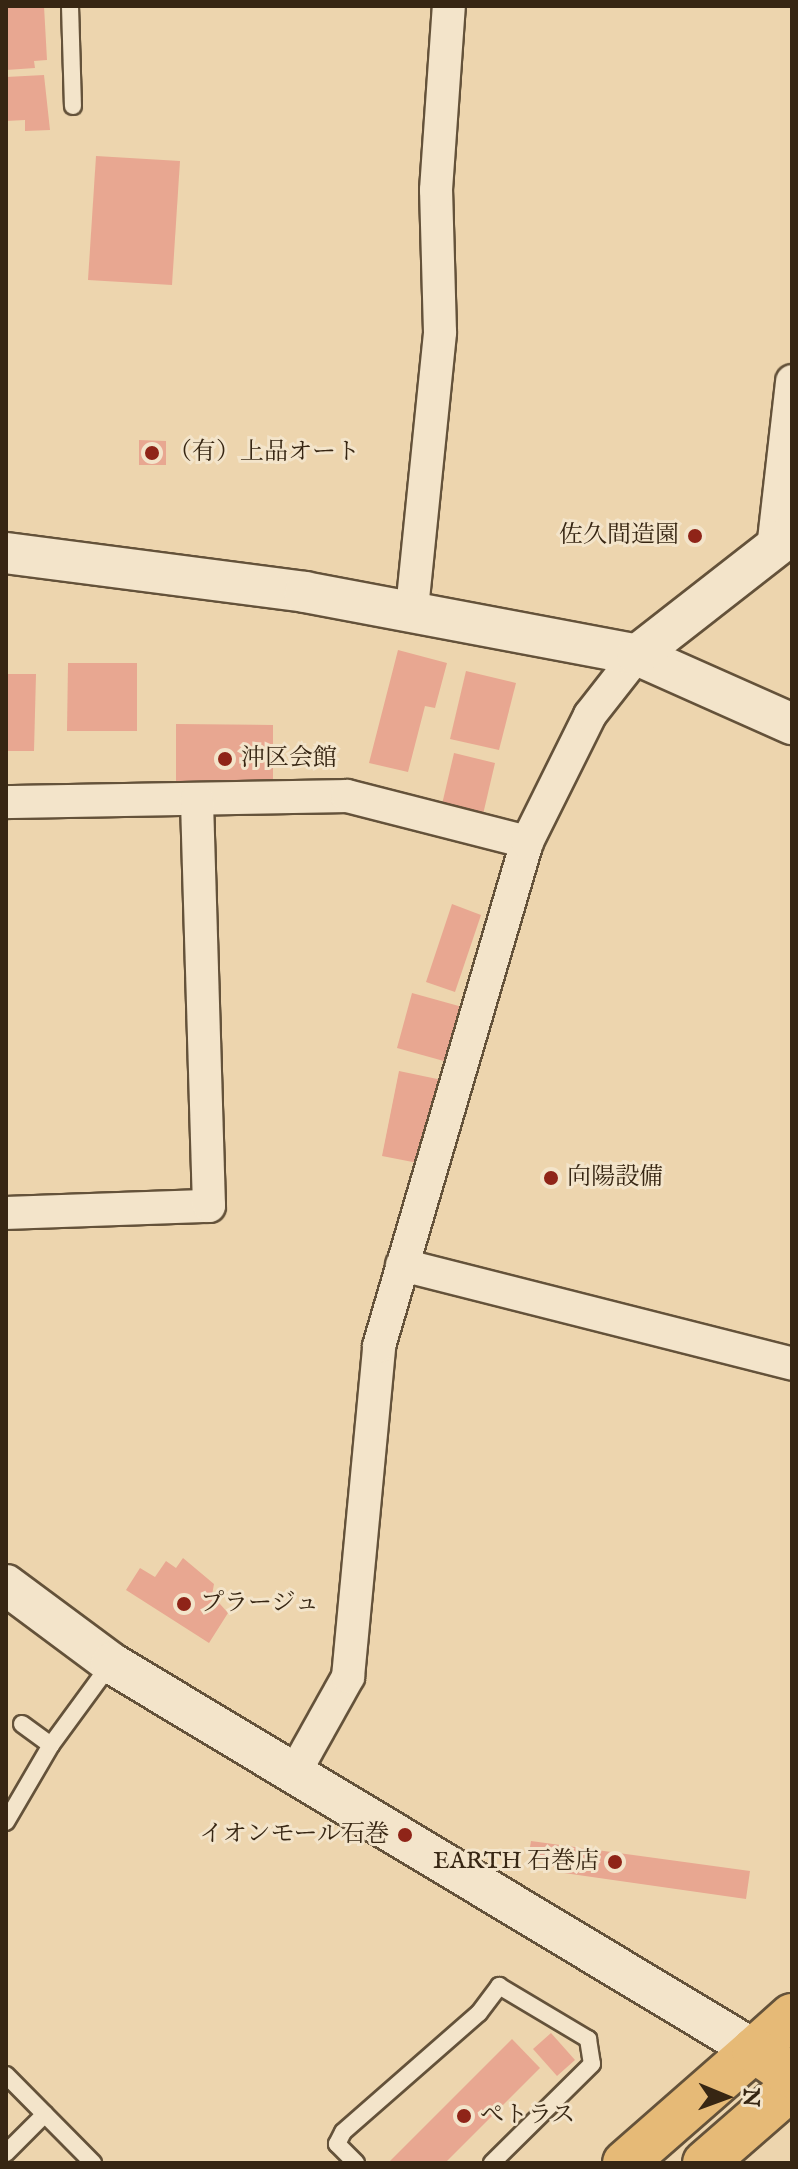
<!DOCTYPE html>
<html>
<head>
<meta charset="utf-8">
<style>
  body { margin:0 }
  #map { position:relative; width:798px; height:2169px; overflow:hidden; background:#edd5ae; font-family:"IM FELL English","Noto Serif JP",serif }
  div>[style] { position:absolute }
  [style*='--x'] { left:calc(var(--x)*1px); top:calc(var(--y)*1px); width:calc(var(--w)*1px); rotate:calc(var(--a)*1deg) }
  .building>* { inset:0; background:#e8a791 }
  .roads { filter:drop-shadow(2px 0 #64523a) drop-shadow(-2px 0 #64523a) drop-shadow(0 2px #64523a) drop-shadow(0 -2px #64523a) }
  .service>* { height:16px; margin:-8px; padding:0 8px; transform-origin:8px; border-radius:8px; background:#f3e4ca }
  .minor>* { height:32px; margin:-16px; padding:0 16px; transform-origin:16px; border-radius:16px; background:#f3e4ca }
  .tertiary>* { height:40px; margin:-20px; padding:0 20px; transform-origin:20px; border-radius:20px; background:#f3e4ca }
  .primary>* { height:44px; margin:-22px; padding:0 22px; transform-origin:22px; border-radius:22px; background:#e6ba77 }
  .trunk>* { height:44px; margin:-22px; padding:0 22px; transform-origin:22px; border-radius:22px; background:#e6ba77 }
  .dots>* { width:22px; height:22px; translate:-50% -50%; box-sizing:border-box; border:4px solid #f3e4ca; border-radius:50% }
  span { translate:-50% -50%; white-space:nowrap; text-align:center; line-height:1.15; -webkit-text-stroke:6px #f3e4ca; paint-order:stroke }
  .poi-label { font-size:24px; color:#372613 }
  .left { translate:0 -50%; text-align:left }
  .right { translate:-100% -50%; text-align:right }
  .frame { position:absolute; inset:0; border:8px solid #372613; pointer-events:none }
  .north { position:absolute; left:686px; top:2057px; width:80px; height:80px; -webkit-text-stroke:6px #f3e4ca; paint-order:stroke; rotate:91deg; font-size:22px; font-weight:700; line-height:32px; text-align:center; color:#372613 }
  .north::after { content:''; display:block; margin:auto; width:28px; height:36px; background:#372613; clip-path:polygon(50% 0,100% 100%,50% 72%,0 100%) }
</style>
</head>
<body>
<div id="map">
  <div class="building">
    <div style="clip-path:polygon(6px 6px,44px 6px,47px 60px,34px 61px,35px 68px,6px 70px)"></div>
    <div style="clip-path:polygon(44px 75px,50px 130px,25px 131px,25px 120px,6px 121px,6px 77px)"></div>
    <div style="clip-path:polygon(96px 156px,180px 161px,172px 285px,88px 280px)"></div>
    <div style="clip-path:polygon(139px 440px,166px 441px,166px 465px,139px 465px)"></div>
    <div style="clip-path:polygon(398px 650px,447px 663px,435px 708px,425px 706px,408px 772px,369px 763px)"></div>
    <div style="clip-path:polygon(68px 663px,137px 663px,137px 731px,67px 731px)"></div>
    <div style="clip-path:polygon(466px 671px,516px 683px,499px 750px,450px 739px)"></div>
    <div style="clip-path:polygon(6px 674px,36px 674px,34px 751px,6px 751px)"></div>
    <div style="clip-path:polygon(176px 724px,273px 725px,273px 793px,176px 793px)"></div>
    <div style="clip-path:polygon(454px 753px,495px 763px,481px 823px,440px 813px)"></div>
    <div style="clip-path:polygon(452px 904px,481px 915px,455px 992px,426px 982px)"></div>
    <div style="clip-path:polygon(412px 993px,466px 1008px,451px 1063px,397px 1048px)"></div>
    <div style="clip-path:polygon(399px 1071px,442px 1080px,423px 1164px,382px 1156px)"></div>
    <div style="clip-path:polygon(183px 1558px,214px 1584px,212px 1595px,228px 1613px,209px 1643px,126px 1590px,140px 1568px,155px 1577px,166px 1561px,176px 1568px)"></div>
    <div style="clip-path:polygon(531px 1841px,750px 1871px,746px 1899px,564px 1873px,529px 1853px)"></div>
    <div style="clip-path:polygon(551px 2033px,575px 2060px,557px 2076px,533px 2049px)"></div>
    <div style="clip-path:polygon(512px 2039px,540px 2068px,445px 2163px,388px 2163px)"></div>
  </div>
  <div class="roads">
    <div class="service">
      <div style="--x:70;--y:6;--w:100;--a:88.3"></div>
      <div style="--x:22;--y:1724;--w:36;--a:36"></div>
      <div style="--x:6;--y:1822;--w:89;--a:-59.7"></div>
      <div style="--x:51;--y:1745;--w:102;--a:-53.8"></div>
      <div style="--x:6;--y:2075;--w:124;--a:45.3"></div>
      <div style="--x:6;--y:2153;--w:55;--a:-45"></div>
      <div style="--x:356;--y:2163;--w:27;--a:-135"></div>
      <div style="--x:337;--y:2144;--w:13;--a:-63"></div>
      <div style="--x:343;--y:2132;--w:181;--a:-41.2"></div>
      <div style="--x:479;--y:2013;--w:34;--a:-53"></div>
      <div style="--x:499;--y:1986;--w:104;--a:30.8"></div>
      <div style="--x:588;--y:2039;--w:25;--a:81"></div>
      <div style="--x:592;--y:2064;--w:141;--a:135.3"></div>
    </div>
    <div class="minor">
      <div style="--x:773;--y:549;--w:169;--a:-83.5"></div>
      <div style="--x:412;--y:609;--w:278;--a:-84.2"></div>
      <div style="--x:440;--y:332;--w:142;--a:-91.6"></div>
      <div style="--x:436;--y:190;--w:184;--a:-86"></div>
      <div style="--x:6;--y:802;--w:341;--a:-1"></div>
      <div style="--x:347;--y:796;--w:186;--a:14.3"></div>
      <div style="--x:6;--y:1213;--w:203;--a:-2"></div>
      <div style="--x:209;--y:1206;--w:407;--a:-91.7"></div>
      <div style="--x:402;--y:1265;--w:402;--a:14.2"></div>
      <div style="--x:296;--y:1770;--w:107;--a:-60.8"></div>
      <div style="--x:348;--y:1677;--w:332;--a:-84.6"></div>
      <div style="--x:379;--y:1346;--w:525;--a:-73.64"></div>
      <div style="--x:527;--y:842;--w:142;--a:-63.6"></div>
      <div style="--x:590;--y:715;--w:76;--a:-51.9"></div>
    </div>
    <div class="tertiary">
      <div style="--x:6;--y:553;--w:302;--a:7.4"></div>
      <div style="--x:305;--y:592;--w:338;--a:10.7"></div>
      <div style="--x:637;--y:655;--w:170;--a:24"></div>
      <div style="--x:637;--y:655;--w:197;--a:-38"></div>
      <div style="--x:6;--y:1585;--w:131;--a:36.6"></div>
      <div style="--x:111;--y:1663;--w:750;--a:31.04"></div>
    </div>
    <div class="primary">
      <div style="--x:625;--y:2163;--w:171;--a:-41.2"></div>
      <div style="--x:705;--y:2163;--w:116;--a:-41.1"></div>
    </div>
    <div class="trunk">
      <div style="--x:792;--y:2016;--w:51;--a:138.2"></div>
      <div style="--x:754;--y:2050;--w:46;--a:34.4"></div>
    </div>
  </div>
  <div class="dots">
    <div style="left:152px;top:453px;background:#8f2418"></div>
    <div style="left:695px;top:536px;background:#8f2418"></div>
    <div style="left:225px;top:759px;background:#8f2418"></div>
    <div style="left:551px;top:1178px;background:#8f2418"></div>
    <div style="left:184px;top:1604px;background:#8f2418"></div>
    <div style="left:405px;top:1835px;background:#8f2418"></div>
    <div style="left:615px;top:1862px;background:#8f2418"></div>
    <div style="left:464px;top:2116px;background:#8f2418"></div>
  </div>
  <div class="poi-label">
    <span class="left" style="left:168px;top:453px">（有）上品オート</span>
    <span class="right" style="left:679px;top:536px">佐久間造園</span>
    <span class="left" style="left:241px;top:759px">沖区会館</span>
    <span class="left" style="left:567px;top:1178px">向陽設備</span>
    <span class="left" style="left:200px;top:1604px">プラージュ</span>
    <span class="right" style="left:389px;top:1835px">イオンモール石巻</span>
    <span class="right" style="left:599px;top:1862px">EARTH 石巻店</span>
    <span class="left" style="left:480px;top:2116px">ぺトラス</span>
  </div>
  <div class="frame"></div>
  <div class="north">N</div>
</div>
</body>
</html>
